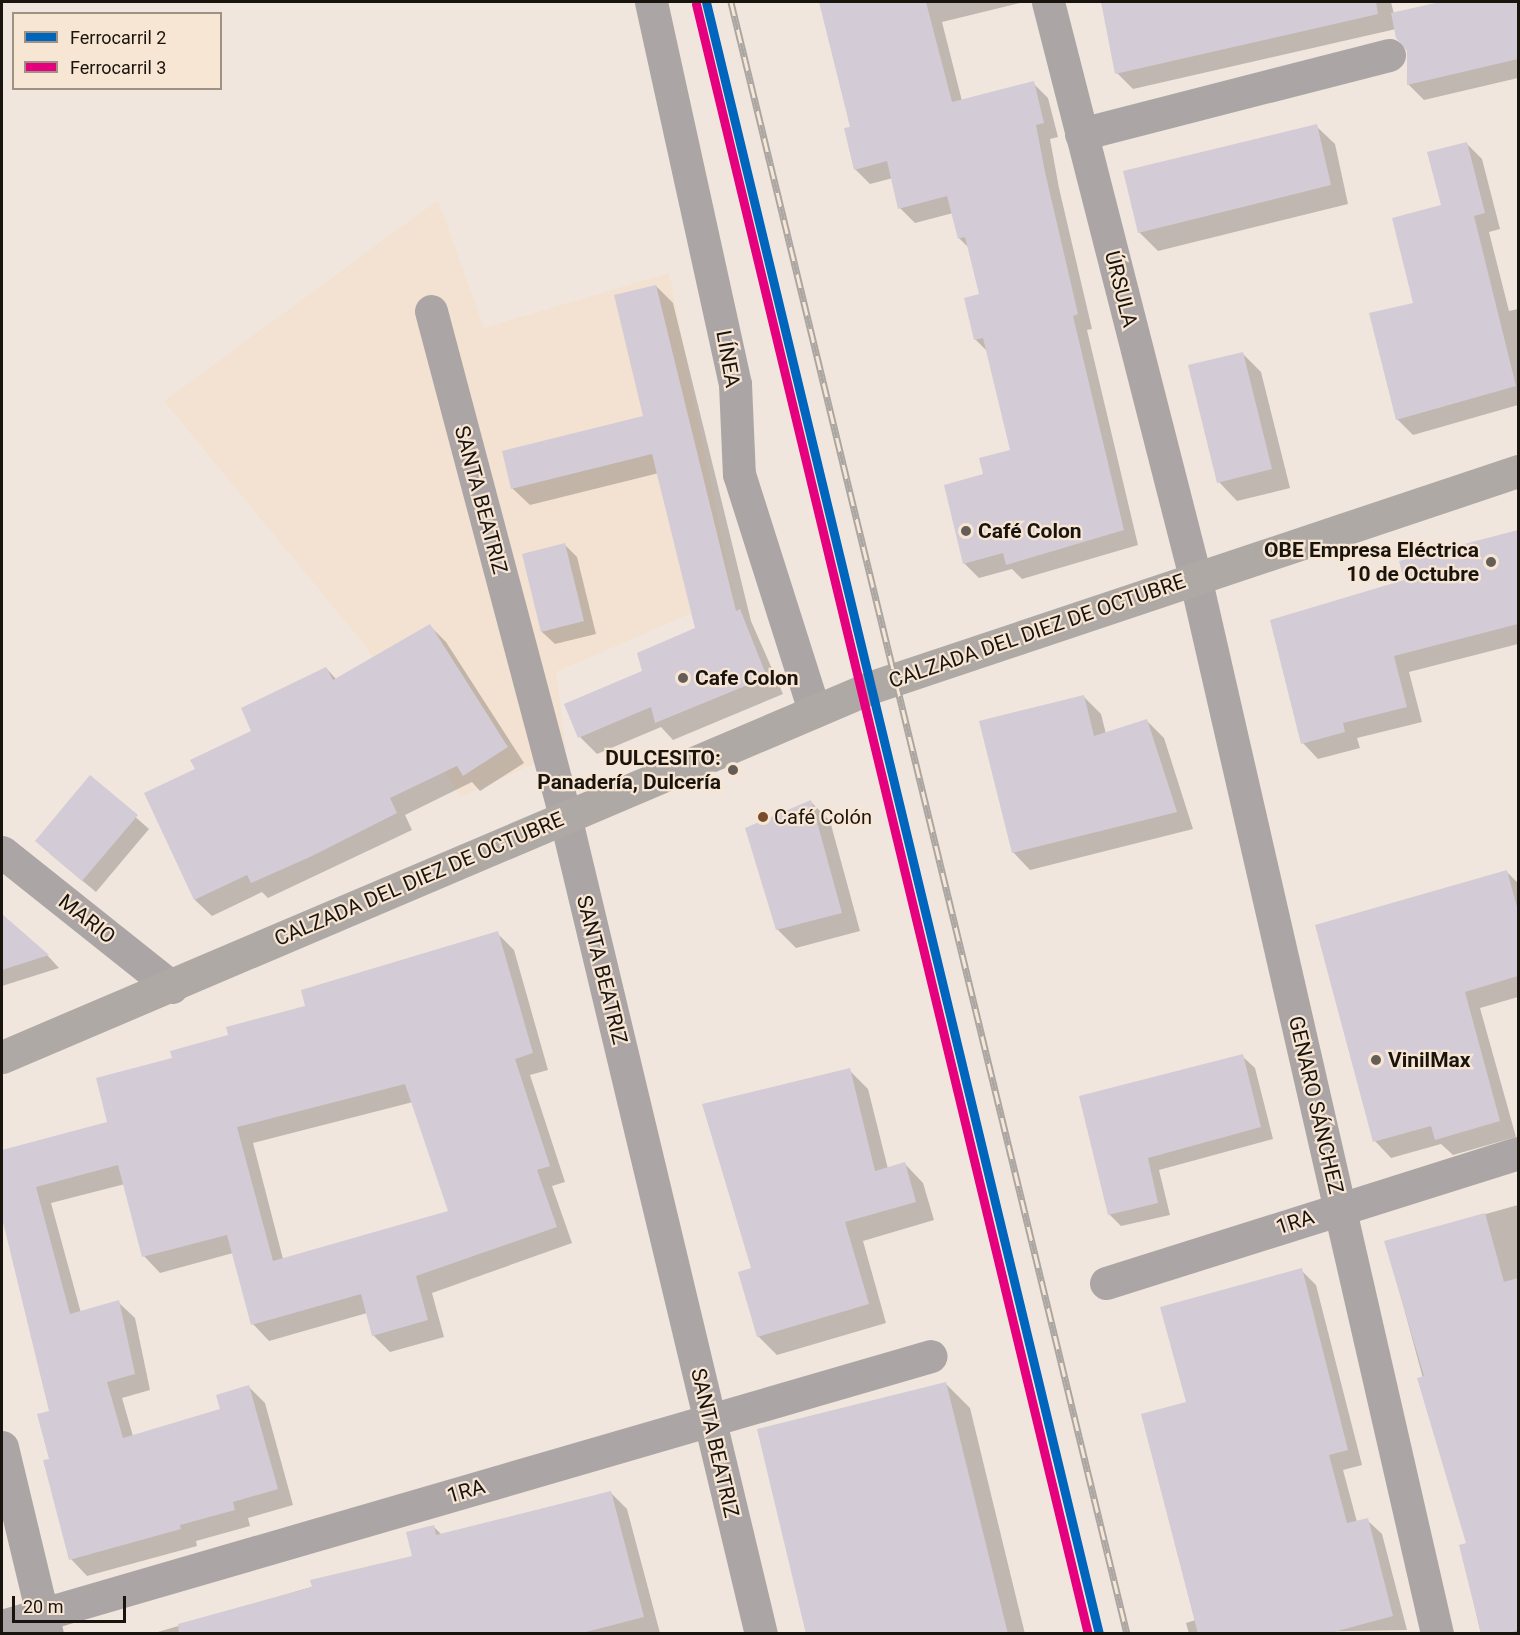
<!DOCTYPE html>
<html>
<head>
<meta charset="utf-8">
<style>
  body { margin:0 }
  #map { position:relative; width:1520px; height:1635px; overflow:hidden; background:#f0e6dd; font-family:Roboto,sans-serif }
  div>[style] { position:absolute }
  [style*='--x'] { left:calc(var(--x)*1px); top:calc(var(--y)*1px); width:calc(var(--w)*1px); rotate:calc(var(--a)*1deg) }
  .built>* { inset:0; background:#f3e2d1 }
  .shadow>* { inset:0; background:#0003 }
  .building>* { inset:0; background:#d3cbd6 }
  .minor>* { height:33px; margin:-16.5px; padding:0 16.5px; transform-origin:16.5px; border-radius:16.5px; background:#aba6a5 }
  .major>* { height:33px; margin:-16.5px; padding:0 16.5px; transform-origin:16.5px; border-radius:16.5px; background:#afa9a5 }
  .rail>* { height:7px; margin-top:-3.5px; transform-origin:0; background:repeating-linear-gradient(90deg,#f8e6d5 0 14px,#aca6a2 0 28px); box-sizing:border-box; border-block:2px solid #aca6a2 }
  .rail-1>* { height:9px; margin:-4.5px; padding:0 4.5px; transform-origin:4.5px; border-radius:4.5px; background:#0065bd }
  .rail-2>* { height:9px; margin:-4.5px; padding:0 4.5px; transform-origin:4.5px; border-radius:4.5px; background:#e5007d }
  .dots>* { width:16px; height:16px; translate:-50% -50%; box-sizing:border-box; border:3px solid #f8e6d5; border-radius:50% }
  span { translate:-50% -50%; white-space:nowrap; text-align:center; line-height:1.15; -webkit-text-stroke:4.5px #f8e6d5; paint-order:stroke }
  .bus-label { font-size:20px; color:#1a140e }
  .left { translate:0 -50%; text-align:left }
  .street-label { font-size:21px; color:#1a140e }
  .poi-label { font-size:21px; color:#1a140e; font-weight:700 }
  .right { translate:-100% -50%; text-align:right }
  .frame { position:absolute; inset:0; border:3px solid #1a140e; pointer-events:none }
  .legend { position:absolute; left:12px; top:12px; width:210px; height:78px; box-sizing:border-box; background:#f8e6d5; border:2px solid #9f9285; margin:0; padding:8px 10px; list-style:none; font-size:18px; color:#1a140e }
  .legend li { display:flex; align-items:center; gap:12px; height:30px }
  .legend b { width:30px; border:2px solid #9f9285 }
  .scale { position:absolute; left:12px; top:1596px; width:114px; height:27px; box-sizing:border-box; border:3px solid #1a140e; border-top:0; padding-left:8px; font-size:18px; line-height:21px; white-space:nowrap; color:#1a140e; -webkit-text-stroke:4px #f8e6d5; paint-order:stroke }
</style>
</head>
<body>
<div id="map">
  <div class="built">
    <div style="clip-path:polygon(438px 200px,484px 328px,669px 273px,733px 595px,556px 672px,566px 749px,461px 797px,363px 643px,164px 401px)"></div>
  </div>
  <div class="shadow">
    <div style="clip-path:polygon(821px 2px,1024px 2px,942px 22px,962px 101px,1033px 83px,1048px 98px,1058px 137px,1050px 139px,1059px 188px,1092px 329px,1087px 330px,1138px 545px,1022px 579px,1012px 569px,979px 578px,964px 563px,985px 475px,1012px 451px,988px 352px,975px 339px,980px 295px,969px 248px,959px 238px,953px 213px,915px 223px,900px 208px,893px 178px,870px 184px,855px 169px,852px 128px)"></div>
    <div style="clip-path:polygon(1112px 2px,1391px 2px,1394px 14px,1443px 2px,1518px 2px,1518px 78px,1424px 100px,1408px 84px,1409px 50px,1396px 29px,1133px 89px,1117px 73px,1103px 4px)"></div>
    <div style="clip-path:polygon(1316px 126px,1335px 144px,1348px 204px,1158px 251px,1139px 232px)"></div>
    <div style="clip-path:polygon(1466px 143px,1482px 159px,1500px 229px,1489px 232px,1509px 311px,1518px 309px,1518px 405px,1413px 435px,1397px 419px,1415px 304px)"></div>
    <div style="clip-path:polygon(656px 286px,673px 303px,751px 621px,783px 694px,673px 740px,661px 727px,597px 754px,580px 737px,644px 672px,697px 629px,659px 473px,530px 505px,512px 488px,645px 417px)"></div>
    <div style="clip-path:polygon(1242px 353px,1261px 372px,1290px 488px,1237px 501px,1219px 482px)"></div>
    <div style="clip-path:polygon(1518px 532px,1518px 644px,1409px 672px,1422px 722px,1357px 738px,1360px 748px,1318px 759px,1303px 743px,1406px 581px,1401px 562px)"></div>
    <div style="clip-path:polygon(565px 545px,577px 557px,596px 634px,555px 644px,542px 632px)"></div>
    <div style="clip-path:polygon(430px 626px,446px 642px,524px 763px,480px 791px,472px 782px,405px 815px,412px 830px,268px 898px,262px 892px,212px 916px,195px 900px,146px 794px,197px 770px,253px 731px,326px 668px,337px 680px)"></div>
    <div style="clip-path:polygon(1084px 697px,1101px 714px,1106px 734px,1147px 721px,1164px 738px,1193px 829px,1030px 870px,1013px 852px)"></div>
    <div style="clip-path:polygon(90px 777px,149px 829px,96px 892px,49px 853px)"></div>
    <div style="clip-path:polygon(811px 802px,830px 821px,860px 931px,796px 948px,778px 930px,747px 829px)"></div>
    <div style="clip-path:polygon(1507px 872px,1518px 883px,1518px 997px,1480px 1008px,1516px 1137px,1453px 1155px,1441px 1144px,1391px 1158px,1375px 1141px)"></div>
    <div style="clip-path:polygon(2px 916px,48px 956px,59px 968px,2px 986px)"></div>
    <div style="clip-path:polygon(evenodd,497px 933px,514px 950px,548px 1070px,530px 1075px,565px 1182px,552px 1186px,572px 1243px,432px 1293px,444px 1337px,390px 1352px,374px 1336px,367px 1313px,269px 1341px,253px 1324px,233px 1253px,160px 1273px,144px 1256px,125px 1184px,51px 1203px,81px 1313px,118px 1302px,135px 1318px,150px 1390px,122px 1398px,133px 1436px,222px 1410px,249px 1387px,265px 1403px,293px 1505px,248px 1518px,250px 1526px,196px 1541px,197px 1546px,87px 1576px,71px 1559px,51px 1460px,51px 1412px,2px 1214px,8px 1212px,2px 1152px,109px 1123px,174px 1059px,497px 933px,413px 1102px,450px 1212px,283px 1259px,253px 1143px,413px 1102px)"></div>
    <div style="clip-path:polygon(1242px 1056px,1255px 1068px,1273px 1139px,1159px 1170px,1170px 1215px,1121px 1226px,1109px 1214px,1081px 1097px)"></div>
    <div style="clip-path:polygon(849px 1070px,868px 1089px,888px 1169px,905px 1164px,923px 1183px,934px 1220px,863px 1241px,886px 1323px,777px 1355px,758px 1336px,753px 1269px)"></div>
    <div style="clip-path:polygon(1518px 1205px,1518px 1634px,1481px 1634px,1461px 1546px,1468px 1544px,1386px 1242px)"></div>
    <div style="clip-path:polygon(1301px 1270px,1316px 1285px,1362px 1465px,1343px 1470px,1357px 1522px,1367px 1520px,1382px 1534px,1407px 1630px,1189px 1634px,1186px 1623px,1196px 1620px,1187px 1403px)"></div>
    <div style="clip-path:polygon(946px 1384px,970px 1408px,1025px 1634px,808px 1634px)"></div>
    <div style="clip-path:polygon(611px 1493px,627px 1509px,660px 1633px,151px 1634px,414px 1557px,434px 1527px,442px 1535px)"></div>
  </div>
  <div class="building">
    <div style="clip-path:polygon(819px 2px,926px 2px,952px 102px,1034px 81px,1044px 123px,1036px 125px,1045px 172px,1078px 314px,1073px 316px,1124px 530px,1006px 565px,1003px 553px,963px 564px,944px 485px,983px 474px,979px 458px,1010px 450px,983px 338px,974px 340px,964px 298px,979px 294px,965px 237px,958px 239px,947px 196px,898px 209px,887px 161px,854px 170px,844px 128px,850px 127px)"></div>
    <div style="clip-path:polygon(1101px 2px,1376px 2px,1378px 14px,1115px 74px)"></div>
    <div style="clip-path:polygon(1440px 2px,1518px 2px,1518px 59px,1407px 85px,1407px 51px,1396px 38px,1391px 13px)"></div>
    <div style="clip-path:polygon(1317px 124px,1331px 185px,1138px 233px,1123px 171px)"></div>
    <div style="clip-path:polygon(1467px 142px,1485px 213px,1474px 216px,1516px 386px,1396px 420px,1369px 313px,1413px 303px,1392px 218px,1441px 205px,1427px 152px)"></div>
    <div style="clip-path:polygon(656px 285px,736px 611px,740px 609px,767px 677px,655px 723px,651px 707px,578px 738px,564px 704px,642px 671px,637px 653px,695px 628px,652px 454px,511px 489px,502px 451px,643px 416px,614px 295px)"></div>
    <div style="clip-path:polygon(1243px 352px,1272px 469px,1217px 483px,1188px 365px)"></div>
    <div style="clip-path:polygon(1518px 530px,1518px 624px,1394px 656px,1407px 707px,1343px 723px,1345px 732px,1301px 744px,1270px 620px,1404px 580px,1399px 561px)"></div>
    <div style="clip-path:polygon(565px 543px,584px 621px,541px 632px,522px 554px)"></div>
    <div style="clip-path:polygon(430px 624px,508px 747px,463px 776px,457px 766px,390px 798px,397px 813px,312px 856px,251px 883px,247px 875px,194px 900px,144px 793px,195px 769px,190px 760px,251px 731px,241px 708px,326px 667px,333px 680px)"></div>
    <div style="clip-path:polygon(1084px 695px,1094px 736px,1147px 719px,1177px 812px,1012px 853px,979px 721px)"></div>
    <div style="clip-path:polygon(90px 775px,138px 815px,82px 881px,35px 841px)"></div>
    <div style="clip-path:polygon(811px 800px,842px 913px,776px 930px,745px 828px)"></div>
    <div style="clip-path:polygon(1507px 870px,1518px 911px,1518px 976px,1465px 992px,1500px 1121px,1435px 1140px,1431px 1126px,1373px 1142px,1315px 925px)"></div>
    <div style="clip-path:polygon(2px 914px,49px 955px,2px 970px)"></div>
    <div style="clip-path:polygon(evenodd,498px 931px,533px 1053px,515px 1059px,550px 1166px,537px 1170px,557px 1227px,416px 1276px,428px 1320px,372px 1336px,361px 1294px,251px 1325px,227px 1235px,142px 1257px,118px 1165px,36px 1187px,70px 1314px,119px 1300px,135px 1374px,107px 1382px,123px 1438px,220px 1409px,216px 1395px,249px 1385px,278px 1489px,233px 1502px,235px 1510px,180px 1525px,181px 1529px,69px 1560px,43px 1460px,49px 1459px,37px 1414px,49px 1411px,2px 1218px,2px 1150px,107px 1122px,96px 1078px,172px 1058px,170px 1051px,228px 1035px,226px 1027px,305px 1006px,301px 990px,498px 931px,405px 1084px,448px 1211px,273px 1261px,237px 1127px,405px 1084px)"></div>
    <div style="clip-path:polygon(1243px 1054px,1261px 1127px,1148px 1158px,1158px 1203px,1108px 1215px,1079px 1096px)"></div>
    <div style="clip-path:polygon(850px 1068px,875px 1171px,905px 1162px,916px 1202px,845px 1222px,869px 1304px,757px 1337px,738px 1272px,751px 1268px,702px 1104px)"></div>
    <div style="clip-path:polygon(1485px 1213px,1504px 1282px,1518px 1278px,1518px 1630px,1506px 1634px,1481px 1634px,1459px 1545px,1466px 1543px,1417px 1378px,1424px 1376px,1384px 1241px)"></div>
    <div style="clip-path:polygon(1302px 1268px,1348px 1450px,1329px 1455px,1347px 1523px,1368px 1518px,1393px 1616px,1326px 1634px,1198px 1634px,1141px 1414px,1186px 1402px,1160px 1307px)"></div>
    <div style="clip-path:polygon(946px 1382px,1008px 1634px,806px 1634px,757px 1429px)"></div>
    <div style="clip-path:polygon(611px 1491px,644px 1617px,578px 1634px,179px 1634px,178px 1624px,312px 1587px,310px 1580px,412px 1556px,406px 1532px,434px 1525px,436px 1535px)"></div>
  </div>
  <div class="minor">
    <div style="--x:651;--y:2;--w:391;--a:77.6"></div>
    <div style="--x:735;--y:384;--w:90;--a:87.5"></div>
    <div style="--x:739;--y:474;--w:249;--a:72.4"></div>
    <div style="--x:1048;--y:2;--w:593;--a:75.66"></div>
    <div style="--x:1195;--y:577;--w:1084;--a:77.1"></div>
    <div style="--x:1081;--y:134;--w:318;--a:-14.4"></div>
    <div style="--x:431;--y:311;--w:522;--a:75.14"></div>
    <div style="--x:565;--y:816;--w:841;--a:76.53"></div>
    <div style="--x:2;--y:852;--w:217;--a:38.5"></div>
    <div style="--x:1106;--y:1283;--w:432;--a:-17.5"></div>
    <div style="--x:2;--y:1447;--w:192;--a:76.5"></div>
    <div style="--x:2;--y:1626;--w:967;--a:-16.21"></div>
  </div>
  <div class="major">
    <div style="--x:2;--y:1057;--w:945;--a:-23.04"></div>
    <div style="--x:872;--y:687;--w:681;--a:-18.49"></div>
  </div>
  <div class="rail">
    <div style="--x:731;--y:2;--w:1679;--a:76.36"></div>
  </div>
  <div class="rail-1">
    <div style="--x:706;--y:2;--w:1679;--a:76.46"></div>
  </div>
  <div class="rail-2">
    <div style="--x:696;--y:4;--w:1676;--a:76.48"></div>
  </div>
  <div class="dots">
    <div style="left:966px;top:531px;background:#655e56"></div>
    <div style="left:1491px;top:562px;background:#655e56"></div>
    <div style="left:683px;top:678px;background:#655e56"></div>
    <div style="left:733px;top:770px;background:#655e56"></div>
    <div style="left:763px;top:817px;background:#7a4b2a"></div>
    <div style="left:1376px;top:1060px;background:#655e56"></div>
  </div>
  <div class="bus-label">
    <span class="left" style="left:774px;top:817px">Café Colón</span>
  </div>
  <div class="street-label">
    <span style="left:1121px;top:289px;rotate:76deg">ÚRSULA</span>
    <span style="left:728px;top:359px;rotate:80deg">LÍNEA</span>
    <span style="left:481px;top:500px;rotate:75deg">SANTA BEATRIZ</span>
    <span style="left:1037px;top:631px;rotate:-19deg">CALZADA DEL DIEZ DE OCTUBRE</span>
    <span style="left:419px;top:879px;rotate:-23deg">CALZADA DEL DIEZ DE OCTUBRE</span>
    <span style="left:87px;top:919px;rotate:38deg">MARIO</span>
    <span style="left:602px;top:970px;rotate:76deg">SANTA BEATRIZ</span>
    <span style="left:1316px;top:1105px;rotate:77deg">GENARO SÁNCHEZ</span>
    <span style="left:1295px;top:1222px;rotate:-18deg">1RA</span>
    <span style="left:715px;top:1443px;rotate:77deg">SANTA BEATRIZ</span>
    <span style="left:466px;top:1491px;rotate:-16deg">1RA</span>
  </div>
  <div class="poi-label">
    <span class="left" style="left:978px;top:531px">Café Colon</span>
    <span class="right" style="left:1479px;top:562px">OBE Empresa Eléctrica<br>10 de Octubre</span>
    <span class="left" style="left:695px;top:678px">Cafe Colon</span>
    <span class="right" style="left:721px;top:770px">DULCESITO:<br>Panadería, Dulcería</span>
    <span class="left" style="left:1388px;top:1060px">VinilMax</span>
  </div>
  <div class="frame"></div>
  <ul class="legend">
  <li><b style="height:8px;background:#0065bd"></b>Ferrocarril 2</li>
  <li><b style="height:8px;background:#e5007d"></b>Ferrocarril 3</li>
  </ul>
  <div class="scale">20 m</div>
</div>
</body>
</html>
